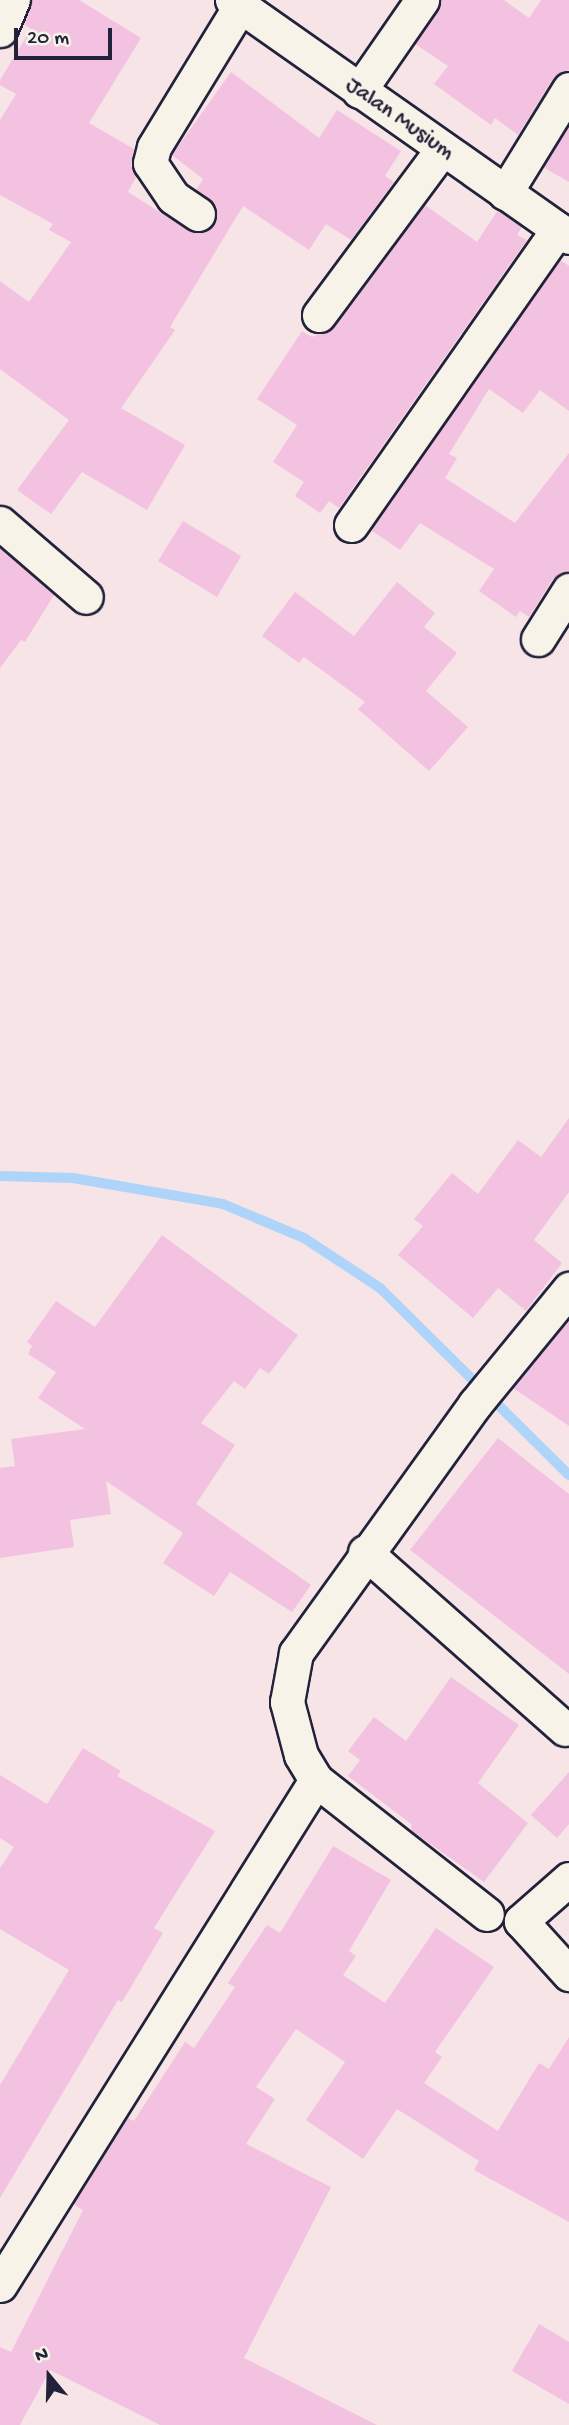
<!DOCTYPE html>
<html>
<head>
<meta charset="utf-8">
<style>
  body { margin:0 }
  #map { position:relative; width:569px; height:2425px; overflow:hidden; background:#f6e4e6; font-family:"Gochi Hand",sans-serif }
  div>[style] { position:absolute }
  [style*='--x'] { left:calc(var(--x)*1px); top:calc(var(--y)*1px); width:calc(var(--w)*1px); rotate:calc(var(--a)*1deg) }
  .stream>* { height:10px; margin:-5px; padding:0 5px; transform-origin:5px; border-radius:5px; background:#afd4f9 }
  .building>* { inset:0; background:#f4c2e1 }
  .roads { filter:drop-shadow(2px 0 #22223b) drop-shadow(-2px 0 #22223b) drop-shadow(0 2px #22223b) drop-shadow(0 -2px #22223b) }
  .minor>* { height:33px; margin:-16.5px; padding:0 16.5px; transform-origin:16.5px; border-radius:16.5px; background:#f7f3e8 }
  span { translate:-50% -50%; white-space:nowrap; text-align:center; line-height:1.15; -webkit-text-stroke:7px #f7f3e8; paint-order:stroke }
  .street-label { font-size:23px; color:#22223b }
  .north { position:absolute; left:14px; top:2341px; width:70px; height:70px; -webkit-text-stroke:5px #f7f3e8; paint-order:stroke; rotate:341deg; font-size:19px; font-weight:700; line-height:28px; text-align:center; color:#22223b }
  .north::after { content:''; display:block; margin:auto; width:24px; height:32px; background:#22223b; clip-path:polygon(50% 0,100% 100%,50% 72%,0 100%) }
  .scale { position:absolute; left:14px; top:28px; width:98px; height:32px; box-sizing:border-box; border:4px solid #22223b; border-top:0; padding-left:9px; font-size:21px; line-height:24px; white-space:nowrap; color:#22223b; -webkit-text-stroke:5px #f7f3e8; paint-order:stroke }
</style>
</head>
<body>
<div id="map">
  <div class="stream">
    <div style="--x:0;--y:1176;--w:73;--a:1.6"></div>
    <div style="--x:73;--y:1178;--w:152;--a:9.8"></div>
    <div style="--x:223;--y:1204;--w:88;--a:22.8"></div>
    <div style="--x:304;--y:1238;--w:91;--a:33.3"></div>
    <div style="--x:380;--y:1288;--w:266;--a:44.7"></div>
  </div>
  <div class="building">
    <div style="clip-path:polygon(32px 0,79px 0,141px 38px,89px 123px,134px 149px,131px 166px,136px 177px,128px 192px,188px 230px,207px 231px,214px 224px,216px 206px,196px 190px,203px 179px,172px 155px,231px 72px,319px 138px,337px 110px,401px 151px,385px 176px,394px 182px,351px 240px,326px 224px,309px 250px,243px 206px,170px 327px,175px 330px,121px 408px,185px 445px,147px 510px,82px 472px,51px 514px,17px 490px,69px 420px,0 369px,0 281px,29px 302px,71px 242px,49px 230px,53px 224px,0 195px,0 120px,16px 94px,0 85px,0 80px,31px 29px,23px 24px)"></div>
    <div style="clip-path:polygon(441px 0,504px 0,529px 18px,541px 0,569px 0,569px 70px,553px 79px,518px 135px,495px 118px,491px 125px,434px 84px,448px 66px,415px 44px)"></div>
    <div style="clip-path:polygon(569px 126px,569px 182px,543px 167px)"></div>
    <div style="clip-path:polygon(425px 205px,477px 242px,498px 210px,522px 227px,517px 235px,527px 240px,339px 508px,329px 501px,320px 513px,295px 496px,304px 482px,273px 462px,297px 425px,257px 399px,302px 331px,312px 337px,334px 326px)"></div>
    <div style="clip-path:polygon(560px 260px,569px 266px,569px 411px,540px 390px,523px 413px,489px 389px,449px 454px,457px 458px,445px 478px,515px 523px,569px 453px,569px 571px,553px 579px,529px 617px,520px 611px,516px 617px,479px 591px,494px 569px,420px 523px,400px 550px,371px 530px)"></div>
    <div style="clip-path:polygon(183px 521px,241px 556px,217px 597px,158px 561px)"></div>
    <div style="clip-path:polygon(0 548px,54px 595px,25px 642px,21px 640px,0 668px)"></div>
    <div style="clip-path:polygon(397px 582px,435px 613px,424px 627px,457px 653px,426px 691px,468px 727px,429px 771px,358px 709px,365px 702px,304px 657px,299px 663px,262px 636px,295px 592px,354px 636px)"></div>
    <div style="clip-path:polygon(569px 1118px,569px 1192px,534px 1240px,562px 1263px,526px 1311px,498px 1288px,473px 1318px,398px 1255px,423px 1226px,414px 1219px,452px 1173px,478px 1194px,518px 1140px,541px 1157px)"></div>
    <div style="clip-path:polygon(162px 1235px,298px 1335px,269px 1374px,260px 1368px,245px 1389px,234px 1381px,201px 1423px,235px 1445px,196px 1504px,311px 1585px,292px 1612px,230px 1572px,214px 1596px,163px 1563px,183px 1533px,106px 1481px,111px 1514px,70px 1520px,74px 1547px,0 1558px,0 1468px,15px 1466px,11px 1439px,85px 1429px,38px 1398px,56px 1372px,28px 1354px,32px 1346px,27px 1342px,56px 1301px,95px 1327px)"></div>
    <div style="clip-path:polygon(569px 1319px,569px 1426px,513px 1388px)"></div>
    <div style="clip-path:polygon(498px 1438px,569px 1494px,569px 1674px,410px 1550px)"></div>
    <div style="clip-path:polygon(451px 1677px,519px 1725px,478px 1783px,528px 1823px,484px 1882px,412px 1831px,411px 1824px,348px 1776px,360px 1760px,348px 1751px,374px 1717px,406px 1741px)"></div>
    <div style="clip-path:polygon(83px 1748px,121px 1771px,117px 1776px,215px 1831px,154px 1928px,163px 1933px,122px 2002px,118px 2000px,0 2198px,0 2085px,69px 1970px,0 1929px,0 1868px,14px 1847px,0 1838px,0 1775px,47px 1804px)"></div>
    <div style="clip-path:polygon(569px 1772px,569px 1824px,557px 1838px,531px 1815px)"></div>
    <div style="clip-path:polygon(333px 1846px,391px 1880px,349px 1951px,356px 1956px,343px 1975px,385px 2003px,436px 1928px,494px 1967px,435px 2052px,442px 2057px,424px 2083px,498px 2131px,539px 2063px,549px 2069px,569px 2037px,569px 2222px,474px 2170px,479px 2161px,397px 2109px,363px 2159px,306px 2120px,345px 2062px,296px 2029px,256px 2087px,275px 2099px,246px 2144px,331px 2187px,244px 2358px,377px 2425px,160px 2425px,50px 2370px,20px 2425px,0 2425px,0 2347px,11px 2352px,83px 2210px,73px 2204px,128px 2118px,134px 2121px,185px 2042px,194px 2048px,235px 1987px,228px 1983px,267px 1925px,280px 1933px)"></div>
    <div style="clip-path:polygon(539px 2324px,569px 2342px,569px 2404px,512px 2371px)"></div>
  </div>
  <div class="roads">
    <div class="minor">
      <div style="--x:232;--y:0;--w:412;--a:35.1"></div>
      <div style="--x:0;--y:30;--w:33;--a:-67"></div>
      <div style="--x:359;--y:91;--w:111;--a:-55.3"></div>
      <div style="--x:505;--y:193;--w:122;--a:-58.4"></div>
      <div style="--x:198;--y:214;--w:30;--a:-146"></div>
      <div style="--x:173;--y:197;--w:41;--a:-124.1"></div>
      <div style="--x:150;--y:163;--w:16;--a:-76"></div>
      <div style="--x:154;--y:147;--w:165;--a:-58.6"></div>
      <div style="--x:319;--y:315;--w:204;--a:-53.4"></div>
      <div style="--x:0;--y:523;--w:113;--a:40.7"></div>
      <div style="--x:351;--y:525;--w:361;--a:-55"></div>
      <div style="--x:538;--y:639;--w:58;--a:-57.7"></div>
      <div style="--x:365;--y:1552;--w:267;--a:41.5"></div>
      <div style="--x:316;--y:1780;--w:217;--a:38.1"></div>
      <div style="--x:569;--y:1879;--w:64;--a:138.8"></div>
      <div style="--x:521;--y:1921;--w:72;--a:47.8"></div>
      <div style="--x:0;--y:2285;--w:596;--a:-57.96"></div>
      <div style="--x:316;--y:1780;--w:29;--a:-121"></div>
      <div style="--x:301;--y:1755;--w:55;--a:-104.8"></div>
      <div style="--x:287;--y:1702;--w:50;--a:-79.6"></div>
      <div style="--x:296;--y:1653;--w:307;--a:-54.3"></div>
      <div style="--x:475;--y:1404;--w:149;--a:-50.7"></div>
    </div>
  </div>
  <div class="street-label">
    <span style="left:399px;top:120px;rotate:35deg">Jalan Musium</span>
  </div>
  <div class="north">N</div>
  <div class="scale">20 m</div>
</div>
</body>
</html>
